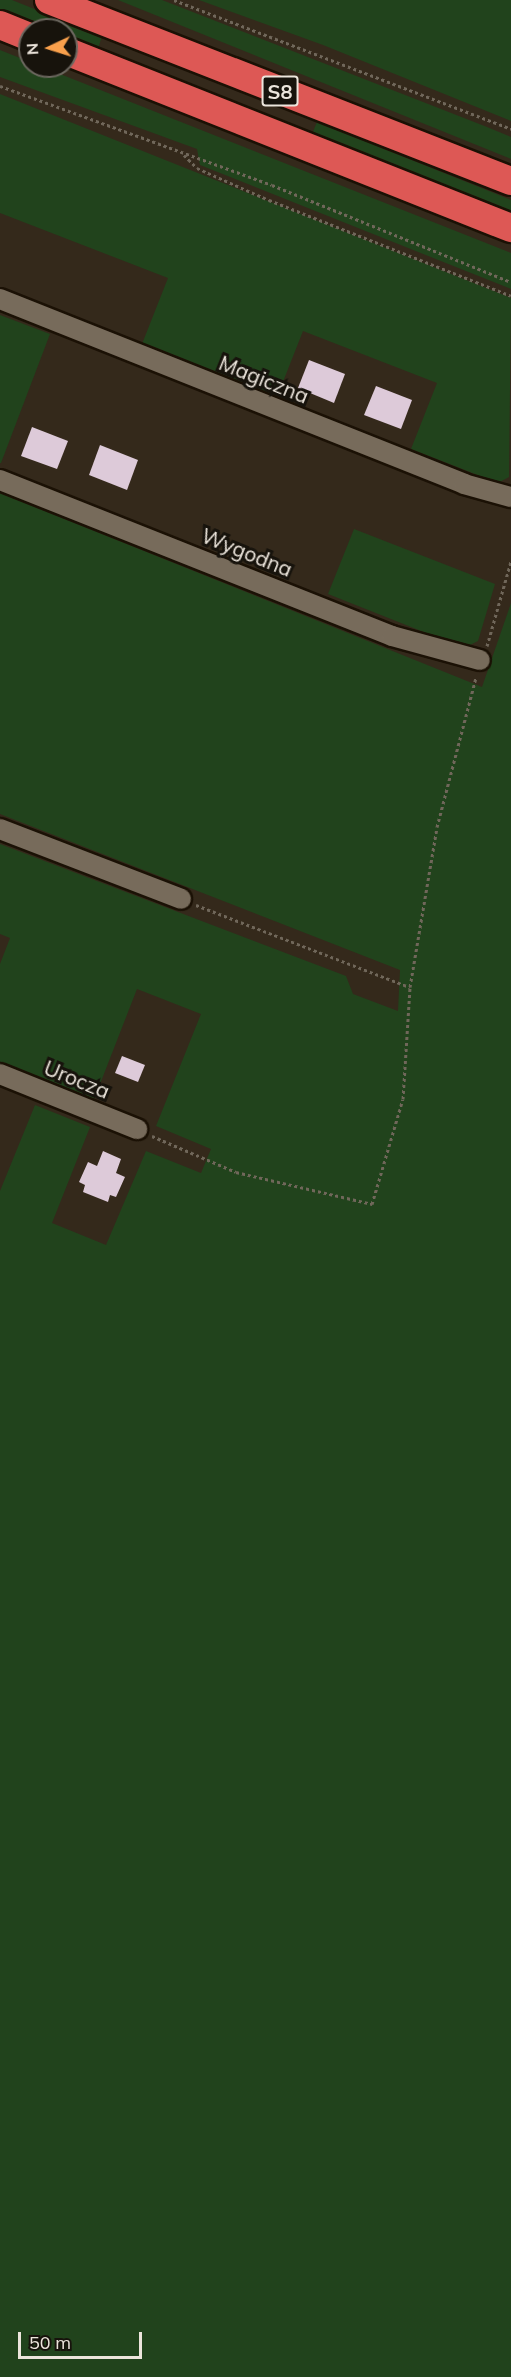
<!DOCTYPE html>
<html>
<head>
<meta charset="utf-8">
<style>
  body { margin:0 }
  #map { position:relative; width:511px; height:2377px; overflow:hidden; background:#34291b; font-family:Mulish,sans-serif }
  div>[style] { position:absolute }
  [style*='--x'] { left:calc(var(--x)*1px); top:calc(var(--y)*1px); width:calc(var(--w)*1px); rotate:calc(var(--a)*1deg) }
  .green>* { inset:0; background:#21431c }
  .building>* { inset:0; background:#ddcad9 }
  .path>* { height:3px; margin-top:-1.5px; transform-origin:0; background:repeating-linear-gradient(90deg,#70675a 0 3px,transparent 0 6px) }
  .roads { filter:drop-shadow(2px 0 #1b1105) drop-shadow(-2px 0 #1b1105) drop-shadow(0 2px #1b1105) drop-shadow(0 -2px #1b1105) }
  .minor>* { height:20px; margin:-10px; padding:0 10px; transform-origin:10px; border-radius:10px; background:#776b5b }
  .highway>* { height:28px; margin:-14px; padding:0 14px; transform-origin:14px; border-radius:14px; background:#dd5855 }
  span { translate:-50% -50%; white-space:nowrap; text-align:center; line-height:1.15; -webkit-text-stroke:6px #17130c; paint-order:stroke }
  .shield-label span { padding:2px 4px; background:#17130c; border:2px solid; border-radius:4px; -webkit-text-stroke-width:0 }
  .shield-label { font-size:20px; color:#ece5dc; font-weight:700 }
  .street-label { font-size:21px; color:#ece5dc }
  .north { position:absolute; left:18px; top:18px; width:60px; height:60px; box-sizing:border-box; background:#17130c; border:2px solid #6c675f; border-radius:50%; rotate:266deg; font-size:16px; font-weight:700; line-height:24px; text-align:center; color:#ece5dc }
  .north::after { content:''; display:block; margin:auto; width:21px; height:27px; background:#f9a04c; clip-path:polygon(50% 0,100% 100%,50% 72%,0 100%) }
  .scale { position:absolute; left:18px; top:2332px; width:124px; height:27px; box-sizing:border-box; border:3px solid #ece5dc; border-top:0; padding-left:8px; font-size:18px; line-height:21px; white-space:nowrap; color:#ece5dc; -webkit-text-stroke:4px #17130c; paint-order:stroke }
</style>
</head>
<body>
<div id="map">
  <div class="green">
    <div style="clip-path:polygon(0 0,12px 0,102px 36px,98px 49px,66px 36px,66px 30px,52px 30px,0 9px)"></div>
    <div style="clip-path:polygon(118px 0,162px 0,487px 127px,511px 137px,511px 159px)"></div>
    <div style="clip-path:polygon(199px 0,511px 0,511px 121px,323px 45px)"></div>
    <div style="clip-path:polygon(0 50px,30px 62px,30px 66px,40px 66px,511px 253px,511px 289px,200px 165px,197px 149px,0 77px)"></div>
    <div style="clip-path:polygon(0 94px,511px 298px,509px 477px,498px 483px,411px 449px,437px 383px,303px 331px,277px 397px,142px 344px,168px 278px,0 213px)"></div>
    <div style="clip-path:polygon(317px 122px,511px 200px,511px 212px,312px 134px)"></div>
    <div style="clip-path:polygon(0 315px,50px 334px,1px 463px,0 463px)"></div>
    <div style="clip-path:polygon(0 493px,482px 687px,511px 603px,511px 2377px,0 2377px,0 1191px,35px 1105px,90px 1127px,52px 1223px,106px 1245px,146px 1151px,201px 1173px,211px 1149px,156px 1126px,201px 1014px,137px 989px,93px 1102px,0 1063px,0 964px,10px 938px,0 934px,0 844px,346px 976px,353px 994px,398px 1011px,400px 970px,0 814px)"></div>
    <div style="clip-path:polygon(354px 529px,495px 584px,478px 641px,464px 648px,328px 594px)"></div>
  </div>
  <div class="building">
    <div style="clip-path:polygon(309px 360px,345px 374px,334px 403px,298px 388px)"></div>
    <div style="clip-path:polygon(376px 386px,412px 400px,401px 429px,364px 415px)"></div>
    <div style="clip-path:polygon(32px 427px,68px 441px,57px 469px,21px 456px)"></div>
    <div style="clip-path:polygon(100px 445px,138px 460px,127px 490px,89px 475px)"></div>
    <div style="clip-path:polygon(122px 1056px,145px 1065px,138px 1082px,115px 1073px)"></div>
    <div style="clip-path:polygon(103px 1151px,121px 1159px,116px 1173px,125px 1177px,116px 1197px,110px 1195px,108px 1202px,83px 1192px,85px 1185px,79px 1182px,88px 1162px,97px 1166px)"></div>
  </div>
  <div class="path">
    <div style="--x:174;--y:0;--w:361;--a:20.9"></div>
    <div style="--x:0;--y:86;--w:289;--a:20"></div>
    <div style="--x:272;--y:185;--w:258;--a:22.1"></div>
    <div style="--x:184;--y:155;--w:18;--a:45"></div>
    <div style="--x:197;--y:168;--w:79;--a:24"></div>
    <div style="--x:269;--y:200;--w:260;--a:21.6"></div>
    <div style="--x:487;--y:646;--w:88;--a:-74.2"></div>
    <div style="--x:196;--y:905;--w:229;--a:21"></div>
    <div style="--x:152;--y:1136;--w:91;--a:23.2"></div>
    <div style="--x:236;--y:1172;--w:140;--a:13.2"></div>
    <div style="--x:372;--y:1204;--w:109;--a:-73.6"></div>
    <div style="--x:403;--y:1099;--w:112;--a:-86.4"></div>
    <div style="--x:410;--y:987;--w:162;--a:-80.4"></div>
    <div style="--x:437;--y:827;--w:155;--a:-75.4"></div>
  </div>
  <div class="roads">
    <div class="minor">
      <div style="--x:0;--y:299;--w:500;--a:21.7"></div>
      <div style="--x:464;--y:484;--w:49;--a:15.5"></div>
      <div style="--x:0;--y:480;--w:422;--a:21.7"></div>
      <div style="--x:392;--y:636;--w:91;--a:15.3"></div>
      <div style="--x:0;--y:829;--w:194;--a:21.1"></div>
      <div style="--x:0;--y:1074;--w:148;--a:21.9"></div>
    </div>
    <div class="highway">
      <div style="--x:49;--y:0;--w:496;--a:21.4"></div>
      <div style="--x:0;--y:25;--w:32;--a:22"></div>
      <div style="--x:66;--y:51;--w:479;--a:21.7"></div>
    </div>
  </div>
  <div class="shield-label">
    <span style="left:280px;top:91px">S8</span>
  </div>
  <div class="street-label">
    <span style="left:264px;top:379px;rotate:22deg">Magiczna</span>
    <span style="left:247px;top:552px;rotate:22deg">Wygodna</span>
    <span style="left:77px;top:1079px;rotate:22deg">Urocza</span>
  </div>
  <div class="north">N</div>
  <div class="scale">50 m</div>
</div>
</body>
</html>
